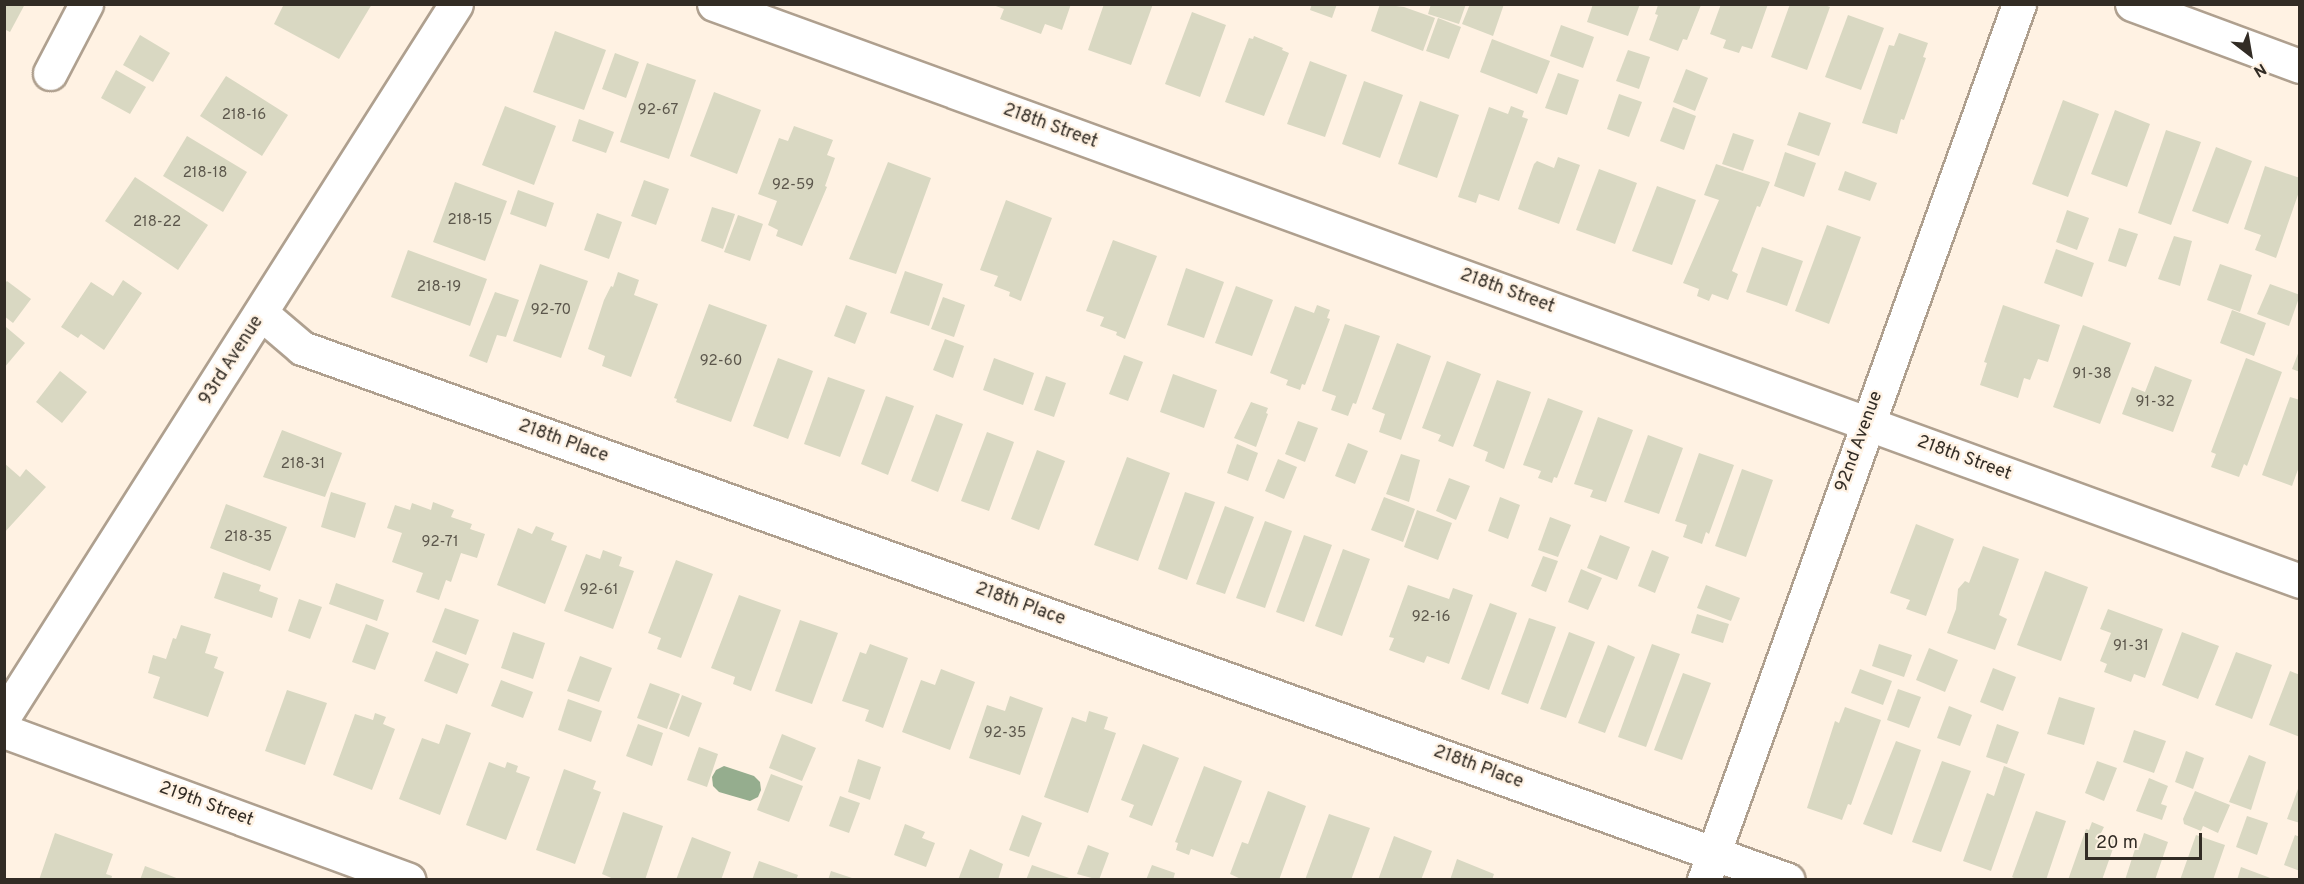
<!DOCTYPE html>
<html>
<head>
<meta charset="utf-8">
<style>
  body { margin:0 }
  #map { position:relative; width:2304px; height:884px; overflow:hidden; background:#fff2e3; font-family:Overpass,sans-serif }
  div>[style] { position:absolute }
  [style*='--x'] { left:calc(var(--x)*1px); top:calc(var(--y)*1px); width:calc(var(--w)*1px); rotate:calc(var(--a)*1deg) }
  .water>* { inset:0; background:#95ad8e }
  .building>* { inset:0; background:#d9d8c2 }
  .roads { filter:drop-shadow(2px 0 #afa08f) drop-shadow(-2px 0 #afa08f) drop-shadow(0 2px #afa08f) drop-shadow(0 -2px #afa08f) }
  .minor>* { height:33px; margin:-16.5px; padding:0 16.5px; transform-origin:16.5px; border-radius:16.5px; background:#fff }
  span { translate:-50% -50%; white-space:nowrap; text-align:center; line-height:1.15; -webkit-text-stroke:4.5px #fff2e3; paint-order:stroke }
  .number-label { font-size:15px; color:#5c574c }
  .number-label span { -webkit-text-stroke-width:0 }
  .street-label { font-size:18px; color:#322c25 }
  .frame { position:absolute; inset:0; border:6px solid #322c25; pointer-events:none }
  .north { position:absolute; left:2220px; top:24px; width:60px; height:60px; -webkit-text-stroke:4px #fff2e3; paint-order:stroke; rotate:149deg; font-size:16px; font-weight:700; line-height:24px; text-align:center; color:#322c25 }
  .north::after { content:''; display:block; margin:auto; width:21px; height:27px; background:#322c25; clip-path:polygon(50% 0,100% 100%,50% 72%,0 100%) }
  .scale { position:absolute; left:2085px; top:833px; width:117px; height:27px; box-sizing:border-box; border:3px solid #322c25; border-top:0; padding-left:8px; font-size:18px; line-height:21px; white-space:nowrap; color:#322c25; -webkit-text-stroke:4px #fff2e3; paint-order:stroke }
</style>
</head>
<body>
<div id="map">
  <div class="water">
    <div style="clip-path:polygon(724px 766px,754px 776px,760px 782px,761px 790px,758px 797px,750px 801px,719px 792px,713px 786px,712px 777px,716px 770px)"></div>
  </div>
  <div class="building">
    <div style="clip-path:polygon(4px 4px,25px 4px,10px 32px,4px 29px)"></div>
    <div style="clip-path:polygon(284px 4px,372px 4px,339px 59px,274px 24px)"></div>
    <div style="clip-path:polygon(1071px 4px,1062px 30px,1045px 24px,1041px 34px,1000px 19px,1004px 9px,993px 5px)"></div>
    <div style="clip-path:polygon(1104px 4px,1153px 4px,1131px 65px,1088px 50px)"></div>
    <div style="clip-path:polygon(1312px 4px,1337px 4px,1332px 18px,1310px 10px)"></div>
    <div style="clip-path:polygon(1380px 4px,1404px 7px,1435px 18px,1423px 51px,1371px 31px)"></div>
    <div style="clip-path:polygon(1431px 4px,1466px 4px,1459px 24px,1428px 14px)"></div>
    <div style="clip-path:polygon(1470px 4px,1504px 4px,1493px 36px,1462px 24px)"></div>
    <div style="clip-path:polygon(1593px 4px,1640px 4px,1628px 36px,1587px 22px)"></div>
    <div style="clip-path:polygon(1721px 4px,1768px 4px,1752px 49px,1742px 46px,1739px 53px,1723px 48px,1726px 40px,1710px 34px)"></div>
    <div style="clip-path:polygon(1790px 4px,1822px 4px,1830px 7px,1807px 70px,1771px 57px)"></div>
    <div style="clip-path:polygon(1658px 5px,1701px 5px,1687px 40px,1683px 39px,1678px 51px,1649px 40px,1658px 15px,1655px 14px)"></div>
    <div style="clip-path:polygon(1192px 12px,1226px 25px,1200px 97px,1165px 84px)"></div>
    <div style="clip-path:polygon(1848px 15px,1884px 28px,1861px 90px,1825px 77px)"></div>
    <div style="clip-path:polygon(1438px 18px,1461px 27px,1449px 59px,1426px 51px)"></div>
    <div style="clip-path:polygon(1561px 25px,1594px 37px,1583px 68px,1550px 56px)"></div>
    <div style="clip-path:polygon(555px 31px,606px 50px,584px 110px,533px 92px)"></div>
    <div style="clip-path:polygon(1899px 33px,1928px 43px,1923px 57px,1926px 58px,1904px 120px,1901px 119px,1897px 134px,1862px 123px,1889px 45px,1894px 46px)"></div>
    <div style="clip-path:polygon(140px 35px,170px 53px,153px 82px,123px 65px)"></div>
    <div style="clip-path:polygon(1254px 36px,1283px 48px,1282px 50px,1289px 53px,1264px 116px,1225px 102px,1249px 38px,1253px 39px)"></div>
    <div style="clip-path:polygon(1492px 39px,1550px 61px,1537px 94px,1480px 72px)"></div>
    <div style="clip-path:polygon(1628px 50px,1650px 57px,1639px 89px,1616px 81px)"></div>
    <div style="clip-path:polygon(615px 53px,639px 62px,626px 98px,602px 89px)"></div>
    <div style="clip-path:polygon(1310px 61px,1347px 75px,1325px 137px,1287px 124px)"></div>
    <div style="clip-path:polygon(647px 63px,696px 80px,669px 159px,620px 142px)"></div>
    <div style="clip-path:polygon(1686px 69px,1708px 78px,1695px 111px,1673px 102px)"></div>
    <div style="clip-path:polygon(116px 70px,146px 87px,130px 114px,101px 98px)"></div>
    <div style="clip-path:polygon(1558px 73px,1579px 80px,1567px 115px,1545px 108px)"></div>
    <div style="clip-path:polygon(226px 76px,288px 115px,262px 156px,200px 116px)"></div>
    <div style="clip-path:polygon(1364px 81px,1403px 95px,1380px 158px,1342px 144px)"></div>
    <div style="clip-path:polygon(714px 92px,761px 110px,737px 174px,690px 156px)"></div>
    <div style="clip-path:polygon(1619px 94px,1642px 102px,1629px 137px,1607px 129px)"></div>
    <div style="clip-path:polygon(2063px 100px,2099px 114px,2068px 197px,2032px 184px)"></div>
    <div style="clip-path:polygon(1420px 101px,1459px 115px,1437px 178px,1398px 164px)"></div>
    <div style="clip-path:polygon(505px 106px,556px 126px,534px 185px,482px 165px)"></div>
    <div style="clip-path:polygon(1511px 106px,1524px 111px,1522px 117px,1528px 119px,1499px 201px,1479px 194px,1476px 203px,1458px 197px,1489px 107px,1508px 114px)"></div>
    <div style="clip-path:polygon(1673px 107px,1696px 116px,1684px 150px,1660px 141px)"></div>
    <div style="clip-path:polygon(2115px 110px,2150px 124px,2127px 187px,2091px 174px)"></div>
    <div style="clip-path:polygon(1799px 112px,1831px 123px,1819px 156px,1787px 145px)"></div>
    <div style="clip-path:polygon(579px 119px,614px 132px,606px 153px,572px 141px)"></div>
    <div style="clip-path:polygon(794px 126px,833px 140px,827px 155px,835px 158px,825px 186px,827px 187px,802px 246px,776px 236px,778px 230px,768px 225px,777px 201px,758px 194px,779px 138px,788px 141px)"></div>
    <div style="clip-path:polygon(2166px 130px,2201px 142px,2171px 225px,2138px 213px)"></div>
    <div style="clip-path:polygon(1733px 133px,1754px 140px,1743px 171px,1722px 164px)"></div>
    <div style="clip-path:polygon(187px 136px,247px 172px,223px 212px,163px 176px)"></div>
    <div style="clip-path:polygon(2216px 147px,2252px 161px,2228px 224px,2192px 211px)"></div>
    <div style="clip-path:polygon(1785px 152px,1816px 163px,1804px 197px,1774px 186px)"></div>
    <div style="clip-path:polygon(1558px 157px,1580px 165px,1559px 224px,1518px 209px,1534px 164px,1537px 161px,1554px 168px)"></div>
    <div style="clip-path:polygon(888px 162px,931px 178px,896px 274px,849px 259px)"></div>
    <div style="clip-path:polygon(1716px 164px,1770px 182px,1760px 207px,1757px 206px,1732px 271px,1738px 274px,1728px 300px,1712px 294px,1709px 301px,1697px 296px,1699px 289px,1683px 283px,1719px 200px,1704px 195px)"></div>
    <div style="clip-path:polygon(2265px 166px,2300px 178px,2300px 189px,2276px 258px,2255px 250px,2261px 235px,2244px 229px)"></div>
    <div style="clip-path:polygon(1599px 169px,1637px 183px,1615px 244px,1576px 230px)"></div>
    <div style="clip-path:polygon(1845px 171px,1877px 183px,1870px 201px,1838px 190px)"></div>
    <div style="clip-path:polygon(135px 177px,208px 225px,178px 270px,105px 221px)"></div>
    <div style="clip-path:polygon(644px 180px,669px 189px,656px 225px,631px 216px)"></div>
    <div style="clip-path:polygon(455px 182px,507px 201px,485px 261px,433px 242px)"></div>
    <div style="clip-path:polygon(1657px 186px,1696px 200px,1672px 265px,1632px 251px)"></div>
    <div style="clip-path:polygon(518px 190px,554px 203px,546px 227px,510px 214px)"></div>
    <div style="clip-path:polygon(1006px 200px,1052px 218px,1021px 301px,1009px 296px,1010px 292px,994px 286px,998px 276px,980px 270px)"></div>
    <div style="clip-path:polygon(712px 207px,735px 214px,723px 249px,701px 241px)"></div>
    <div style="clip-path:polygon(2067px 210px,2089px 218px,2077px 250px,2056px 242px)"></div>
    <div style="clip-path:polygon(597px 213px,622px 222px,609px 259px,584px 250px)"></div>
    <div style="clip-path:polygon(738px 215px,763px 224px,750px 261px,724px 252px)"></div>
    <div style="clip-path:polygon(1827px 225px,1861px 237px,1829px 324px,1795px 311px)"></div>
    <div style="clip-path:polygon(2119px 228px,2138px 234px,2126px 267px,2108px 261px)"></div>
    <div style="clip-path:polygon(2174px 236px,2192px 241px,2180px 286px,2158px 279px)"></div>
    <div style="clip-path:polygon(1113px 240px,1157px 256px,1125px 339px,1116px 335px,1117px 332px,1100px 326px,1104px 317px,1086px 311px)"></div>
    <div style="clip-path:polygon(1762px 247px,1803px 261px,1787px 306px,1746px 292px)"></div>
    <div style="clip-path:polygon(2056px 249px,2094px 263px,2082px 297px,2044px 283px)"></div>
    <div style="clip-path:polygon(408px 250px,487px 279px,470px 326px,391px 297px)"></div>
    <div style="clip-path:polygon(540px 264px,588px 281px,561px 358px,513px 341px)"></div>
    <div style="clip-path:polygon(2220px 264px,2252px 275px,2240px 312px,2207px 300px)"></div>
    <div style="clip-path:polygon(1186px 268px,1224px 282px,1204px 338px,1167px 325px)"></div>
    <div style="clip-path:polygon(905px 271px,943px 284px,929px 326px,890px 313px)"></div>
    <div style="clip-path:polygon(618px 272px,639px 280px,634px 295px,658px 304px,631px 377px,602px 366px,605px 356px,588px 349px,604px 300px,611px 286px,613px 287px)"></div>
    <div style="clip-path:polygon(123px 280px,142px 293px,104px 350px,81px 334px,78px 338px,61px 327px,91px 282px,113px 296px)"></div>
    <div style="clip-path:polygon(7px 281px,31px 299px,13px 323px,4px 316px,4px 284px)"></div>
    <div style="clip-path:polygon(2270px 284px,2300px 295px,2289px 326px,2257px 314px)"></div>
    <div style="clip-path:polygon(1236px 286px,1273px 300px,1252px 356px,1215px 343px)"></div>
    <div style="clip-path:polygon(495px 292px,519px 300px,506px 337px,497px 335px,487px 363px,469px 356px)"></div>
    <div style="clip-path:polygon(943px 297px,965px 305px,954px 337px,931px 329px)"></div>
    <div style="clip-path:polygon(709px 304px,767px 325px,731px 422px,676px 402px,677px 399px,674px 398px)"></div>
    <div style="clip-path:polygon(846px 305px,867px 313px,855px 344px,834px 336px)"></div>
    <div style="clip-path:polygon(1317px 305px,1330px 310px,1327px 318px,1330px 319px,1305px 385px,1302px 384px,1300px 390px,1286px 385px,1288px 380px,1270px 373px,1295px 306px,1314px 313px)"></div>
    <div style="clip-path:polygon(2003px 305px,2060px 325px,2048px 362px,2038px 359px,2030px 380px,2024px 378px,2018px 398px,1980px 385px,1987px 363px,1984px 362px)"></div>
    <div style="clip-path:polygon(2232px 310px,2266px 323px,2254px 356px,2220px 343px)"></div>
    <div style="clip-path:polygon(1345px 324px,1380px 336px,1356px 404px,1353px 403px,1348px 416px,1331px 410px,1336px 396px,1322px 391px)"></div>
    <div style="clip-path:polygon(2083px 325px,2131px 343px,2100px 424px,2053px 407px)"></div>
    <div style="clip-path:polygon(6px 327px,25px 343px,4px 368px,4px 329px)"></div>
    <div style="clip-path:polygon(945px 339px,964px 346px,953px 378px,933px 370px)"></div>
    <div style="clip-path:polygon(1397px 343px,1431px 356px,1401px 440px,1379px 432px,1385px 414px,1372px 409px)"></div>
    <div style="clip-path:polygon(2299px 351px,2300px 351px,2300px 372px,2292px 369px)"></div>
    <div style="clip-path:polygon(1124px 355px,1143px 362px,1128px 401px,1109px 394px)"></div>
    <div style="clip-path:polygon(778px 358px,813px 371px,788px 439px,753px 426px)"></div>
    <div style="clip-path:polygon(994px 358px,1034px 373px,1023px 405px,983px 390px)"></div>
    <div style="clip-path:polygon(2246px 358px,2282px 372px,2247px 466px,2244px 464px,2239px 477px,2211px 467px,2216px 454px,2211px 452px)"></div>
    <div style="clip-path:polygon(1447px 361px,1481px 374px,1453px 447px,1438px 441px,1441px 435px,1422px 428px)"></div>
    <div style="clip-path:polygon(2155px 366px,2192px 380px,2173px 432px,2122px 414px,2132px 387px,2145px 392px)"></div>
    <div style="clip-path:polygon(60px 371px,87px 392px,62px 423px,36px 402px)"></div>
    <div style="clip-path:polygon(1173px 374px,1217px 390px,1204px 428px,1160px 412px)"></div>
    <div style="clip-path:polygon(1046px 376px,1066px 383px,1054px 417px,1034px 410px)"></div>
    <div style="clip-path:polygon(828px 377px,865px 390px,840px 457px,804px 444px)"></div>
    <div style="clip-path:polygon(1497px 380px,1531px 392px,1504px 469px,1485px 461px,1488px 452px,1473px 446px)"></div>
    <div style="clip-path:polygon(886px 396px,914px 406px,888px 475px,861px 464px)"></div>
    <div style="clip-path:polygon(2290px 397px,2300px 400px,2300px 464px,2292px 486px,2262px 475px)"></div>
    <div style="clip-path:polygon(1548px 398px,1583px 411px,1557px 478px,1554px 477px,1552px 483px,1538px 478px,1541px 471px,1523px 465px)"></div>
    <div style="clip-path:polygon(1251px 402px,1268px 408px,1266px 413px,1268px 414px,1256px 447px,1234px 438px)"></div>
    <div style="clip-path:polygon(936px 414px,963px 424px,938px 492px,911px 481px)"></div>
    <div style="clip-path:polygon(1598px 417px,1633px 430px,1606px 502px,1590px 497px,1593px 490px,1574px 484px)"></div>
    <div style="clip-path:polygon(1298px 421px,1318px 428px,1305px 462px,1285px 454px)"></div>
    <div style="clip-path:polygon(282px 430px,342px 453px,325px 497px,263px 477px)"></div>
    <div style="clip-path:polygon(987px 432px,1014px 442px,989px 511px,961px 501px)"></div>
    <div style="clip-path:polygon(1648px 435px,1683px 448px,1659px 514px,1624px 502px)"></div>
    <div style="clip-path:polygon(1348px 443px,1368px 451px,1355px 484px,1335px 476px)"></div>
    <div style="clip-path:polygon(1237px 444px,1258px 453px,1248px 481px,1227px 473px)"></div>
    <div style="clip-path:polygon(1037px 450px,1065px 461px,1039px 530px,1011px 519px)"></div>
    <div style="clip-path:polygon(1699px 453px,1734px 465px,1709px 534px,1706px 532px,1702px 544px,1683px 537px,1687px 525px,1675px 521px)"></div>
    <div style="clip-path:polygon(1401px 454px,1420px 460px,1409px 502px,1386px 494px)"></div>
    <div style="clip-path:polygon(1127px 457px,1170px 473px,1138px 561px,1094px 545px)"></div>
    <div style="clip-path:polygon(1278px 459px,1297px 467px,1284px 499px,1265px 491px)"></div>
    <div style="clip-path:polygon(4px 463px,20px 477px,26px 469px,46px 487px,4px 533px)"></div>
    <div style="clip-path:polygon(1742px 469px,1773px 480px,1746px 557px,1715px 546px)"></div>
    <div style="clip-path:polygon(1449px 478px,1470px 486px,1456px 520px,1436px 511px)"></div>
    <div style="clip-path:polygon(331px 492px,366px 503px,355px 538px,321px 527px)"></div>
    <div style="clip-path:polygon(1185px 492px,1215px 502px,1187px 580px,1158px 569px)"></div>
    <div style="clip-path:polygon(1384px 497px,1415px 509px,1403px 542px,1371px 530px)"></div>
    <div style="clip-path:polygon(1500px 497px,1520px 505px,1508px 539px,1488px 531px)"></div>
    <div style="clip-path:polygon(433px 502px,454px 510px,451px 517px,472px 524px,470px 529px,485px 534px,477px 558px,461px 553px,451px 582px,446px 580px,439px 600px,416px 592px,423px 573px,392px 562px,402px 533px,387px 528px,395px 505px,410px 510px,412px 503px,431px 510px)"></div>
    <div style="clip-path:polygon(226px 504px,287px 527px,270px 571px,210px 548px)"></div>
    <div style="clip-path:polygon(1225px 506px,1254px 517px,1225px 594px,1196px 584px)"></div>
    <div style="clip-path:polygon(1417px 510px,1452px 523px,1438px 560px,1404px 547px)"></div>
    <div style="clip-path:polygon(1550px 517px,1571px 525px,1558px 557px,1538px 550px)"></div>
    <div style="clip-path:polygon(1265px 521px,1292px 531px,1265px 608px,1236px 598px)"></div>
    <div style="clip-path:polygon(1916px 524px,1954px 539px,1926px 616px,1906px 609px,1910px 600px,1890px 593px)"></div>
    <div style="clip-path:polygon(536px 526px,554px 533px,551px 540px,567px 546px,545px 604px,497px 585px,518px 528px,532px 534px)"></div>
    <div style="clip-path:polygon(1304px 535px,1332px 545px,1304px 622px,1276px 612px)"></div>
    <div style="clip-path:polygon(1600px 535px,1630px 547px,1617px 580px,1587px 568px)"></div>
    <div style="clip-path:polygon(1983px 546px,2019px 559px,1999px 615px,2007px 619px,1995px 650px,1947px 633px,1956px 609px,1958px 589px,1965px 581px,1969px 583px)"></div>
    <div style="clip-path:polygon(1343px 549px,1370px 559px,1342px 636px,1315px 626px)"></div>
    <div style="clip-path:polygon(603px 550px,622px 557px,619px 566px,634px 571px,613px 629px,564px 611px,586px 554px,600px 559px)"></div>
    <div style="clip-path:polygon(1652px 550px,1669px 557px,1655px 593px,1638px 586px)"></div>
    <div style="clip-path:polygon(1543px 556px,1558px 561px,1546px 592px,1531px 586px)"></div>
    <div style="clip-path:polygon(676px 560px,713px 574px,681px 658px,657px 649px,661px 638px,648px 633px)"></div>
    <div style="clip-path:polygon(1581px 569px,1602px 578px,1588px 610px,1568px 602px)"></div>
    <div style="clip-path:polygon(2045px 571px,2088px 587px,2061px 661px,2017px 645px)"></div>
    <div style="clip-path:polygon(223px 572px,261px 585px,259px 591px,278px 598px,272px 618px,214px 598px)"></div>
    <div style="clip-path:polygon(336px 583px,384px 600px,377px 621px,329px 604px)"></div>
    <div style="clip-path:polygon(1408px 585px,1449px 599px,1453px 588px,1473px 595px,1449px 664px,1427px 656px,1424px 663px,1389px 650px,1394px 638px,1389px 637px)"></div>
    <div style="clip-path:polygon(1706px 585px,1740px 598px,1731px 621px,1697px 608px)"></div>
    <div style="clip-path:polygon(739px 595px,781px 610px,751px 691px,733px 684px,735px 677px,711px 668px)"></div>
    <div style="clip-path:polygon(299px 599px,322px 607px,310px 639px,288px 631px)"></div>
    <div style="clip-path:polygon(1490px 603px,1517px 613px,1489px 690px,1461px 679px)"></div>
    <div style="clip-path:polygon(445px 608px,479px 620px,466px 655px,432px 642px)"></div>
    <div style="clip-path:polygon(2108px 609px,2163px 629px,2145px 678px,2134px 674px,2131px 682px,2104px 672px,2107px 664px,2100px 661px,2111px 633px,2100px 629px)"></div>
    <div style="clip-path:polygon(1697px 614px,1729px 624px,1723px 643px,1691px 633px)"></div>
    <div style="clip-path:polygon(1529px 618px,1556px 627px,1528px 704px,1501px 694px)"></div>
    <div style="clip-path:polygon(800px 620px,838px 633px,812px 704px,775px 691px)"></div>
    <div style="clip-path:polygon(366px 624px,389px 633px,375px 670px,352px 662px)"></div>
    <div style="clip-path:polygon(181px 625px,211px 634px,205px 653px,218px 657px,214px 668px,224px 672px,208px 717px,153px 698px,160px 677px,148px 673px,153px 655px,166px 659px,173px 638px,176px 639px)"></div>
    <div style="clip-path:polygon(513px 632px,545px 643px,533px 679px,501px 668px)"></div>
    <div style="clip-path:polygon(1569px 632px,1595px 642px,1566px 718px,1540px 709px)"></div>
    <div style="clip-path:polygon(2182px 632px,2219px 646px,2198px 699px,2162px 685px)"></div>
    <div style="clip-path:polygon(870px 644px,908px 658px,883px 728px,865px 721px,869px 710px,842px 701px,860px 652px,866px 654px)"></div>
    <div style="clip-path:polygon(1652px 644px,1680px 654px,1646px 747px,1618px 737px)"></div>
    <div style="clip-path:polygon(1879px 644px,1912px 655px,1904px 677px,1872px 666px)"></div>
    <div style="clip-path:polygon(1608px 645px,1635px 657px,1605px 733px,1578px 723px)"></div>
    <div style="clip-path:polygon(1929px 648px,1958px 660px,1945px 692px,1916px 680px)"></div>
    <div style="clip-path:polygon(436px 651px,469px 664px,457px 694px,424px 681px)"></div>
    <div style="clip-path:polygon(2236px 652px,2272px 665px,2252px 719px,2215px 705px)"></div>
    <div style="clip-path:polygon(580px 656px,612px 668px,599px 702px,567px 691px)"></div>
    <div style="clip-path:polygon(1993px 668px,2016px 677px,2003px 711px,1980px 702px)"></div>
    <div style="clip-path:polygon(941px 669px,975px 682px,950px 750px,902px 732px,921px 680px,935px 685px)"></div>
    <div style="clip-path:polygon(1860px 669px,1892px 681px,1883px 705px,1851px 693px)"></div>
    <div style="clip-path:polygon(2290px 671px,2300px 675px,2300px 737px,2269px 725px)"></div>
    <div style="clip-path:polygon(1683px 673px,1711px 683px,1682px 760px,1654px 750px)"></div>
    <div style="clip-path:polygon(501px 680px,533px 692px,523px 718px,491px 706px)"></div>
    <div style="clip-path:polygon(650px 683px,680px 694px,667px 729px,637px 718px)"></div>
    <div style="clip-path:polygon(1898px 689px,1921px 697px,1909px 728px,1887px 720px)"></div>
    <div style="clip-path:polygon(287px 690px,327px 703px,305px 765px,265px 751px)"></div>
    <div style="clip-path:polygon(682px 695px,702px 703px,689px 737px,669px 729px)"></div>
    <div style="clip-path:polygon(1010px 696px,1043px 708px,1020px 775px,969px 758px,987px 705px,1005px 711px)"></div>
    <div style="clip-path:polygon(2059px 697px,2095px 708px,2084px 745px,2047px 734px)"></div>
    <div style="clip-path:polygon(568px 699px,602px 711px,591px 742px,558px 730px)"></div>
    <div style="clip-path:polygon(1949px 706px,1972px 715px,1960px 746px,1937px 738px)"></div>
    <div style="clip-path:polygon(1845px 707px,1881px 720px,1851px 805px,1848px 804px,1842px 820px,1807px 808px,1835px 721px,1839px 723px)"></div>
    <div style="clip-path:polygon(1089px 711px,1108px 717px,1104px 729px,1116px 733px,1088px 813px,1044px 797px,1072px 717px,1086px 722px)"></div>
    <div style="clip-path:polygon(375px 713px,386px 717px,383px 724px,395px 729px,372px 790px,333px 775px,355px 714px,373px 720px)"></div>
    <div style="clip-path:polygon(446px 724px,471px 733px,440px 815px,399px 799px,422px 738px,439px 744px)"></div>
    <div style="clip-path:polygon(638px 724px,663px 733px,652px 766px,626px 756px)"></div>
    <div style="clip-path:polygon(1997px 724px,2019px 732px,2007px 764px,1986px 757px)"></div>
    <div style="clip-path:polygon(2134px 730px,2166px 741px,2154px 773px,2123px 762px)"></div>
    <div style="clip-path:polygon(782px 734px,816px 748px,802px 781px,769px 768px)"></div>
    <div style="clip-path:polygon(1896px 741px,1921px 750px,1892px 835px,1863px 824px)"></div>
    <div style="clip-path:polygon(1143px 744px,1179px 758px,1152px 826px,1129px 817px,1134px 805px,1121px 800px)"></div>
    <div style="clip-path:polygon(699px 747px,718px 754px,707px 787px,687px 780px)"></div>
    <div style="clip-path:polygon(2186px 751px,2204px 758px,2193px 789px,2175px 782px)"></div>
    <div style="clip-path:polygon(2249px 755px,2266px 762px,2251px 810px,2229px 802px)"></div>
    <div style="clip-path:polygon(858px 759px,881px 767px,870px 800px,848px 792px)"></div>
    <div style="clip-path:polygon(1942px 761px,1971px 771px,1941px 852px,1912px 842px)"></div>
    <div style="clip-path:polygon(2097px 761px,2117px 768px,2104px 801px,2085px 793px)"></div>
    <div style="clip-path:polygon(489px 762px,505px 768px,507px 762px,518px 766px,516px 772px,530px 777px,506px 840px,466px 825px)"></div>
    <div style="clip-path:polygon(1204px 766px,1242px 781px,1213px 857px,1191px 849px,1189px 855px,1176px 850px,1178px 843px,1175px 842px)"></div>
    <div style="clip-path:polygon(2004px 766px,2025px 774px,1991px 871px,1963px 861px,1987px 793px,1994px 796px)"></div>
    <div style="clip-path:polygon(564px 769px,596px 781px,593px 789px,601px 792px,575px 864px,536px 850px)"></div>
    <div style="clip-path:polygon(771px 774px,803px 786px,789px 822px,757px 810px)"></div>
    <div style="clip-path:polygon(2149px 778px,2168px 786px,2161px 804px,2167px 806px,2162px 820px,2136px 811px)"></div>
    <div style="clip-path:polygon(2299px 786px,2300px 786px,2300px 823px,2287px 819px)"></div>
    <div style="clip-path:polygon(1268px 791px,1306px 806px,1279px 880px,1243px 880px,1230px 874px,1242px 842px,1248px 844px)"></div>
    <div style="clip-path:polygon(2195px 791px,2230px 805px,2218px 833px,2203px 826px,2201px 831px,2184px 824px,2183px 819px)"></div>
    <div style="clip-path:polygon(840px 796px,860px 803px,849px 833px,829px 826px)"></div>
    <div style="clip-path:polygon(2036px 811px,2066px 821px,2046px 880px,2018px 880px,2012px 877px)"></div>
    <div style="clip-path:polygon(623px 812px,663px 826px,645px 880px,616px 880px,602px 874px)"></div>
    <div style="clip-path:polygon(1329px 814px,1370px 828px,1351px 880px,1305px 880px)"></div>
    <div style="clip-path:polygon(1022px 815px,1042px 823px,1029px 857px,1009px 850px)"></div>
    <div style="clip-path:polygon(2247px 816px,2268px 823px,2257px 855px,2236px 847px)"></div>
    <div style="clip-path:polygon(2092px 822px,2104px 827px,2100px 835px,2116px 840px,2102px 880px,2068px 880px,2086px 829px,2089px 830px)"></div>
    <div style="clip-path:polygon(905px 824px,925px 832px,922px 838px,935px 843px,926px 867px,894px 855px)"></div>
    <div style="clip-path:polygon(55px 833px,113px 854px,106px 874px,112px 876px,111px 880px,39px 880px)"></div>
    <div style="clip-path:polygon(2144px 833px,2168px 842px,2155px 880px,2125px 880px,2136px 846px,2139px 848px)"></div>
    <div style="clip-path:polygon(2196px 835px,2225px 845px,2213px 880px,2180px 880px)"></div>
    <div style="clip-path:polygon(2295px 835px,2300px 837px,2300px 871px,2284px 865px)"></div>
    <div style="clip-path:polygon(1394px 836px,1432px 851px,1421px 880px,1378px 880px)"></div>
    <div style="clip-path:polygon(692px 837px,731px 852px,721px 880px,676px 880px)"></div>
    <div style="clip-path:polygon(1088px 845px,1109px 853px,1099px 880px,1077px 874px)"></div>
    <div style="clip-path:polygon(970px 849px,1003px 864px,998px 880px,958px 880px)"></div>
    <div style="clip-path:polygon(1457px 859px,1494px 874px,1492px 880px,1450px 880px)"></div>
    <div style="clip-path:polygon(759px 861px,798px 875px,796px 880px,752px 880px)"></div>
    <div style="clip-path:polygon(1032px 865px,1072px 879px,1072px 880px,1026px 880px)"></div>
    <div style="clip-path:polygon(1152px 865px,1175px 873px,1173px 880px,1146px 880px)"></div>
    <div style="clip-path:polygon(145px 866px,179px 879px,179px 880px,140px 880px)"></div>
    <div style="clip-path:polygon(2241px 867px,2273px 879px,2273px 880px,2237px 880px)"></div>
    <div style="clip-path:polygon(831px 871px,855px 879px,855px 880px,828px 880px)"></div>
  </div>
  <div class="roads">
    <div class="minor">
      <div style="--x:714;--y:4;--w:1688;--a:19.99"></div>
      <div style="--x:2132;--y:4;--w:179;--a:20.3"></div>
      <div style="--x:50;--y:73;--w:78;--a:-62.4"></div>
      <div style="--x:262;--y:314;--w:52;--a:40.4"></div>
      <div style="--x:302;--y:348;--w:1578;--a:19.7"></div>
      <div style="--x:4;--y:716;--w:843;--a:-57.59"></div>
      <div style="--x:4;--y:731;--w:431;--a:20.2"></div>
      <div style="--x:1704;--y:880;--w:931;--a:-70.22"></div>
    </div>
  </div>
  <div class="number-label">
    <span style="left:658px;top:111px">92-67</span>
    <span style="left:244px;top:116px">218-16</span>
    <span style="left:205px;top:174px">218-18</span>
    <span style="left:793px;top:186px">92-59</span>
    <span style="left:470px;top:221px">218-15</span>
    <span style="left:157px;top:223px">218-22</span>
    <span style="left:439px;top:288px">218-19</span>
    <span style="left:551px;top:311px">92-70</span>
    <span style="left:721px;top:362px">92-60</span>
    <span style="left:2092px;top:375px">91-38</span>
    <span style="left:2155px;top:403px">91-32</span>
    <span style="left:303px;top:465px">218-31</span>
    <span style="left:248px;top:538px">218-35</span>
    <span style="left:440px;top:543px">92-71</span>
    <span style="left:599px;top:591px">92-61</span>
    <span style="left:1431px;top:618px">92-16</span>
    <span style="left:2131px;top:647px">91-31</span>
    <span style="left:1005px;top:734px">92-35</span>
  </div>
  <div class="street-label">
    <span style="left:1050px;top:127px;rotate:20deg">218th Street</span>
    <span style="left:1507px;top:292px;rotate:20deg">218th Street</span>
    <span style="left:232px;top:361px;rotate:-57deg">93rd Avenue</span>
    <span style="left:563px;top:442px;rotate:20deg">218th Place</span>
    <span style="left:1860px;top:442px;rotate:-70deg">92nd Avenue</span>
    <span style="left:1964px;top:459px;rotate:20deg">218th Street</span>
    <span style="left:1020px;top:605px;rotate:20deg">218th Place</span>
    <span style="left:1478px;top:768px;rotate:20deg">218th Place</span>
    <span style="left:206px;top:805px;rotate:20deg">219th Street</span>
  </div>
  <div class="frame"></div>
  <div class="north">N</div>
  <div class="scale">20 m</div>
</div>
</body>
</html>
